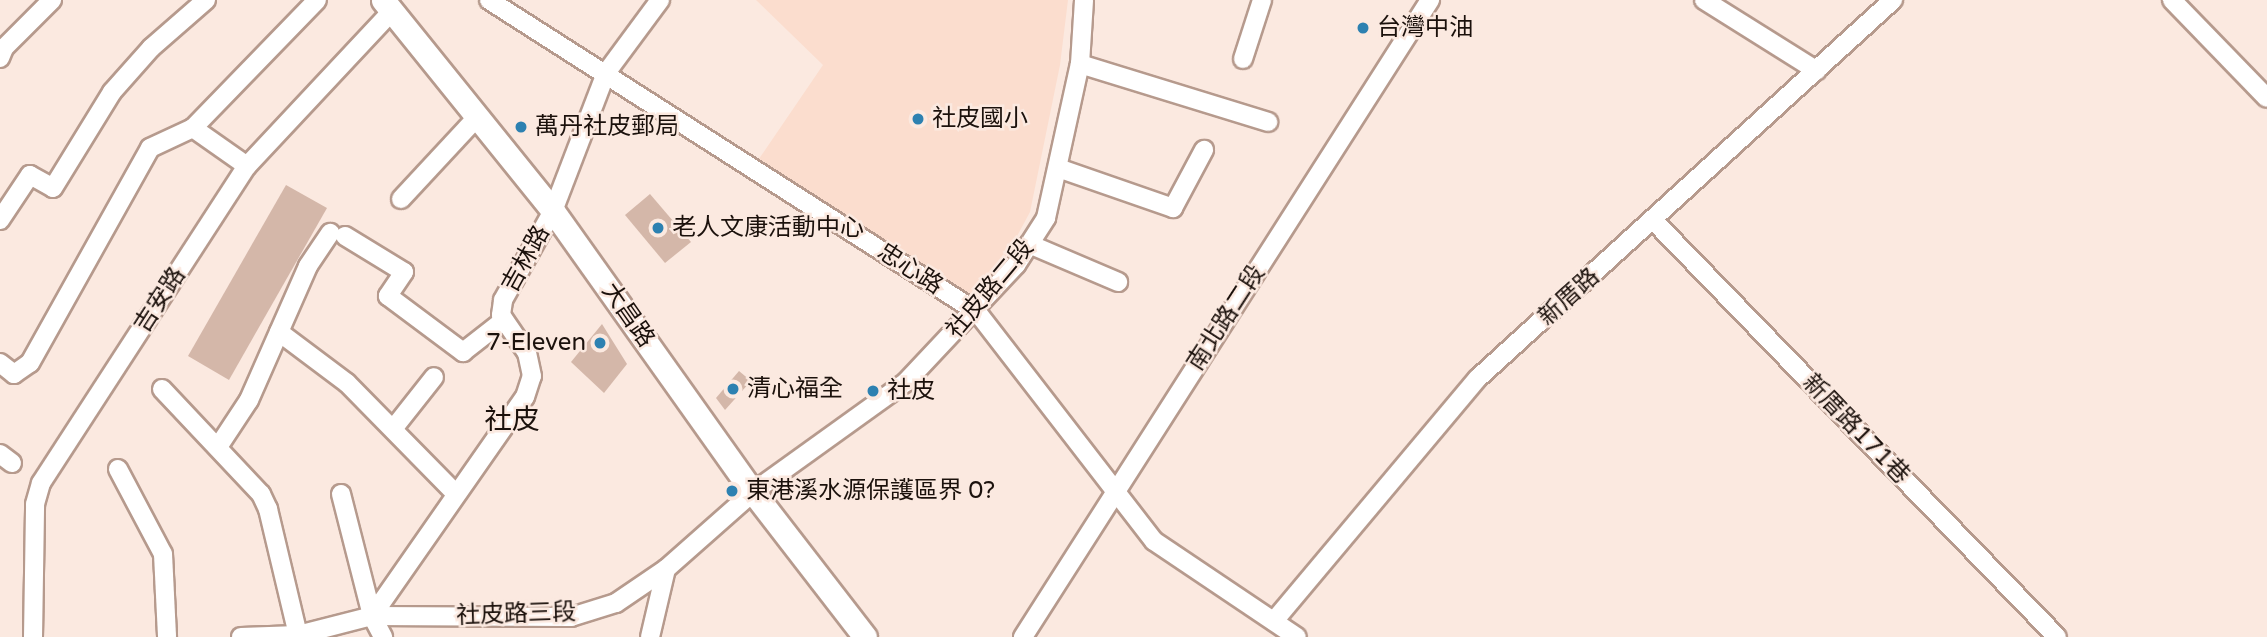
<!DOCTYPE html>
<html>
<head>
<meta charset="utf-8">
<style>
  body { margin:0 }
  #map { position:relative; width:2267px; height:637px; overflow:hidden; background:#fbe9e0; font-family:"Varela Round","Noto Sans TC",sans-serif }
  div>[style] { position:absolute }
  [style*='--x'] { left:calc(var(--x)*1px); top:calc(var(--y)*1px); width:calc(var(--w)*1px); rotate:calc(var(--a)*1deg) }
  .built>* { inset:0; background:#fbddce }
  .building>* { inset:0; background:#d4b7a9 }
  .roads { filter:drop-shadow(2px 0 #b69a8d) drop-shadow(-2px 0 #b69a8d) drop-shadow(0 2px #b69a8d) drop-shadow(0 -2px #b69a8d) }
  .minor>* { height:18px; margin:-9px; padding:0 9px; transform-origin:9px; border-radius:9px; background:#fff }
  .major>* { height:23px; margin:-11.5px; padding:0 11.5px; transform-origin:11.5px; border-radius:11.5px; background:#fff }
  .dots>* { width:19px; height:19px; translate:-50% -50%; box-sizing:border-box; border:4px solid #fbe9e0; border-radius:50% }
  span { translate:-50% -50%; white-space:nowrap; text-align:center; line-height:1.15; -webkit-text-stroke:5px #fbe9e0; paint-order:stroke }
  .poi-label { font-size:24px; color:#1b110c }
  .left { translate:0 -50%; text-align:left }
  .right { translate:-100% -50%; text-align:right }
  .street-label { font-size:24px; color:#1b110c }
  .quarter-label { font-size:28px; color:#1b110c }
</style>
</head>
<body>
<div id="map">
  <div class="built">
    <div style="clip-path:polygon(756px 0,1068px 0,1060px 65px,1030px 212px,974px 316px,750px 172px,823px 65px)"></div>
  </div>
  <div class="building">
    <div style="clip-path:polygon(286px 185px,327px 208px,229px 380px,188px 356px)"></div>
    <div style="clip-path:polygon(650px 194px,691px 242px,665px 263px,625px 215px)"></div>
    <div style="clip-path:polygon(602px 324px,627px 364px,604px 393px,571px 362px)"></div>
    <div style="clip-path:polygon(739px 371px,751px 381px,725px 410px,716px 398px)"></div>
  </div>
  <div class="roads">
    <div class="minor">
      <div style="--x:489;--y:0;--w:579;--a:32.59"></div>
      <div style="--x:977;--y:312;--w:289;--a:52.3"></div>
      <div style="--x:1154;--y:541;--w:172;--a:33.9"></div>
      <div style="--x:1704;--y:0;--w:133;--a:32.1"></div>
      <div style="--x:2172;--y:0;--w:136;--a:45.9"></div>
      <div style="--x:0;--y:58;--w:11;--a:-68"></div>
      <div style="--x:4;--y:48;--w:68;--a:-45"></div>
      <div style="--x:1243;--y:59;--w:62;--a:-72.1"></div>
      <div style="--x:1080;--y:64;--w:197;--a:17.1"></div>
      <div style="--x:193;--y:128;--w:66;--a:35.1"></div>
      <div style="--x:1058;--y:168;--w:122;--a:19.2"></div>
      <div style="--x:1173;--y:208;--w:66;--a:-61.9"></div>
      <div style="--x:401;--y:199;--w:113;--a:-47.1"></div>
      <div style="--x:0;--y:220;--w:54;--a:-56.3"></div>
      <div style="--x:30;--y:175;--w:26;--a:29"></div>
      <div style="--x:53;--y:188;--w:113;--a:-58.4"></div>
      <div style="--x:112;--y:92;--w:59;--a:-48.4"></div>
      <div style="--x:151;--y:48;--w:73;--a:-41.1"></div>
      <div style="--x:1654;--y:221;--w:579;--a:45.91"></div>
      <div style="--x:345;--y:236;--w:69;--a:31.4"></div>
      <div style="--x:404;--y:272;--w:29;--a:124"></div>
      <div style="--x:388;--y:296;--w:94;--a:36.7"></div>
      <div style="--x:463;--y:352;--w:52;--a:-38"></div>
      <div style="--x:1029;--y:244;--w:97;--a:23.1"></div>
      <div style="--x:279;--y:332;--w:85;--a:36.9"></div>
      <div style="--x:347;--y:383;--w:154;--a:45.5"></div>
      <div style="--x:0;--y:363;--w:18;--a:38"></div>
      <div style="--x:14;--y:374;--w:19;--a:-35"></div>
      <div style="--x:30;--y:363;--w:246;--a:-60.8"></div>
      <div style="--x:150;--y:148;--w:47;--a:-24.9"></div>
      <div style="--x:193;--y:128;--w:178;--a:-45.9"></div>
      <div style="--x:162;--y:389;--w:144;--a:46.7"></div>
      <div style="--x:261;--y:494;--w:17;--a:65"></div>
      <div style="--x:268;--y:509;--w:130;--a:76.6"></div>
      <div style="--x:393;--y:429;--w:66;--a:-51.7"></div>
      <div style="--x:218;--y:447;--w:56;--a:-56.6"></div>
      <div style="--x:249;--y:400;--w:146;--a:-66.2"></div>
      <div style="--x:308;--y:266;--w:40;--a:-56"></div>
      <div style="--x:0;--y:454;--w:15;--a:37"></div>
      <div style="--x:118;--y:469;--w:96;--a:62.1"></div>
      <div style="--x:163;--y:554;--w:83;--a:87.2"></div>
      <div style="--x:341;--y:494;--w:126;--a:75.7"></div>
      <div style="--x:372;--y:616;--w:24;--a:62"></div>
      <div style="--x:372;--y:616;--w:267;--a:-55.1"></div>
      <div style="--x:525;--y:397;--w:22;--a:-72"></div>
      <div style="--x:532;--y:376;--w:24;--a:-102"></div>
      <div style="--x:527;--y:353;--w:46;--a:-124.4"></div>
      <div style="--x:501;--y:315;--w:15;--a:-82"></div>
      <div style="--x:503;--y:300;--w:102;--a:-60.7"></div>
      <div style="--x:553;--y:211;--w:148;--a:-69"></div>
      <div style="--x:606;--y:73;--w:91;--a:-53.5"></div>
      <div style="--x:1274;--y:621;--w:316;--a:-50"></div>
      <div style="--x:1477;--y:379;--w:563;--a:-42.34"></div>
      <div style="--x:33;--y:637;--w:133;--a:-89.1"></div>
      <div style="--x:35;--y:504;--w:22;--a:-74"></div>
      <div style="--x:41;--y:483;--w:378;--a:-57"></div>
      <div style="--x:247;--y:166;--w:214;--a:-46.9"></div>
      <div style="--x:241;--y:637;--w:57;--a:-2"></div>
      <div style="--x:298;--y:635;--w:76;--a:-14.4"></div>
      <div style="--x:372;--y:616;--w:199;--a:0.3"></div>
      <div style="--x:571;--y:617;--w:47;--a:-17.3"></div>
      <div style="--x:616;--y:603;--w:60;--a:-34.2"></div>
      <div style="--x:666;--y:569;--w:116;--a:-41.5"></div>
      <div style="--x:753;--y:492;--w:188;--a:-35.7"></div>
      <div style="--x:906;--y:382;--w:161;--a:-46.8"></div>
      <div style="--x:1016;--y:265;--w:56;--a:-57.4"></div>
      <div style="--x:1046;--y:218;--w:158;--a:-77.6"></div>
      <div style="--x:1080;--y:64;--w:64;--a:-86.4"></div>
      <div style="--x:650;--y:637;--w:70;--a:-76.8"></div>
      <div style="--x:1023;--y:637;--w:756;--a:-57.42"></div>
    </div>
    <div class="major">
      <div style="--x:383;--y:0;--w:271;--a:51.1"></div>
      <div style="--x:553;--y:211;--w:345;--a:54.6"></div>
      <div style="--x:753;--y:492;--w:183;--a:52.3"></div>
    </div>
  </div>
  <div class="dots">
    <div style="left:1363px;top:28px;background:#2d81b1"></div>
    <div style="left:918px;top:119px;background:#2d81b1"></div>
    <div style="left:521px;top:127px;background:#2d81b1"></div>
    <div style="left:658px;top:228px;background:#2d81b1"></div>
    <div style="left:600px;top:343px;background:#2d81b1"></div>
    <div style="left:733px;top:389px;background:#2d81b1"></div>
    <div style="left:873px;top:391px;background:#2d81b1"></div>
    <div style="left:732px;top:491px;background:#2d81b1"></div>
  </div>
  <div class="poi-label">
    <span class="left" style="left:1377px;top:28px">台灣中油</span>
    <span class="left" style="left:932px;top:119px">社皮國小</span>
    <span class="left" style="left:535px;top:127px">萬丹社皮郵局</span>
    <span class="left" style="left:672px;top:228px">老人文康活動中心</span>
    <span class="right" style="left:586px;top:343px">7-Eleven</span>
    <span class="left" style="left:747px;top:389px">清心福全</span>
    <span class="left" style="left:887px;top:391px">社皮</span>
    <span class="left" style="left:746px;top:491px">東港溪水源保護區界 0?</span>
  </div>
  <div class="street-label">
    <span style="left:526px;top:259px;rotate:-61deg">吉林路</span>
    <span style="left:910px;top:269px;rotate:33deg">忠心路</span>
    <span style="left:990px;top:289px;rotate:-50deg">社皮路二段</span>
    <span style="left:1569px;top:297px;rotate:-42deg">新厝路</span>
    <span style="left:160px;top:300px;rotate:-57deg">吉安路</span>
    <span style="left:628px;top:315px;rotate:55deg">大昌路</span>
    <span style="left:1226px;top:318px;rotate:-57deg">南北路二段</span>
    <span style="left:1856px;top:429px;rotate:46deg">新厝路171巷</span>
    <span style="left:516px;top:614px;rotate:-2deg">社皮路三段</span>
  </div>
  <div class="quarter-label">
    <span style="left:512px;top:420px">社皮</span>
  </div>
</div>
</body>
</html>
